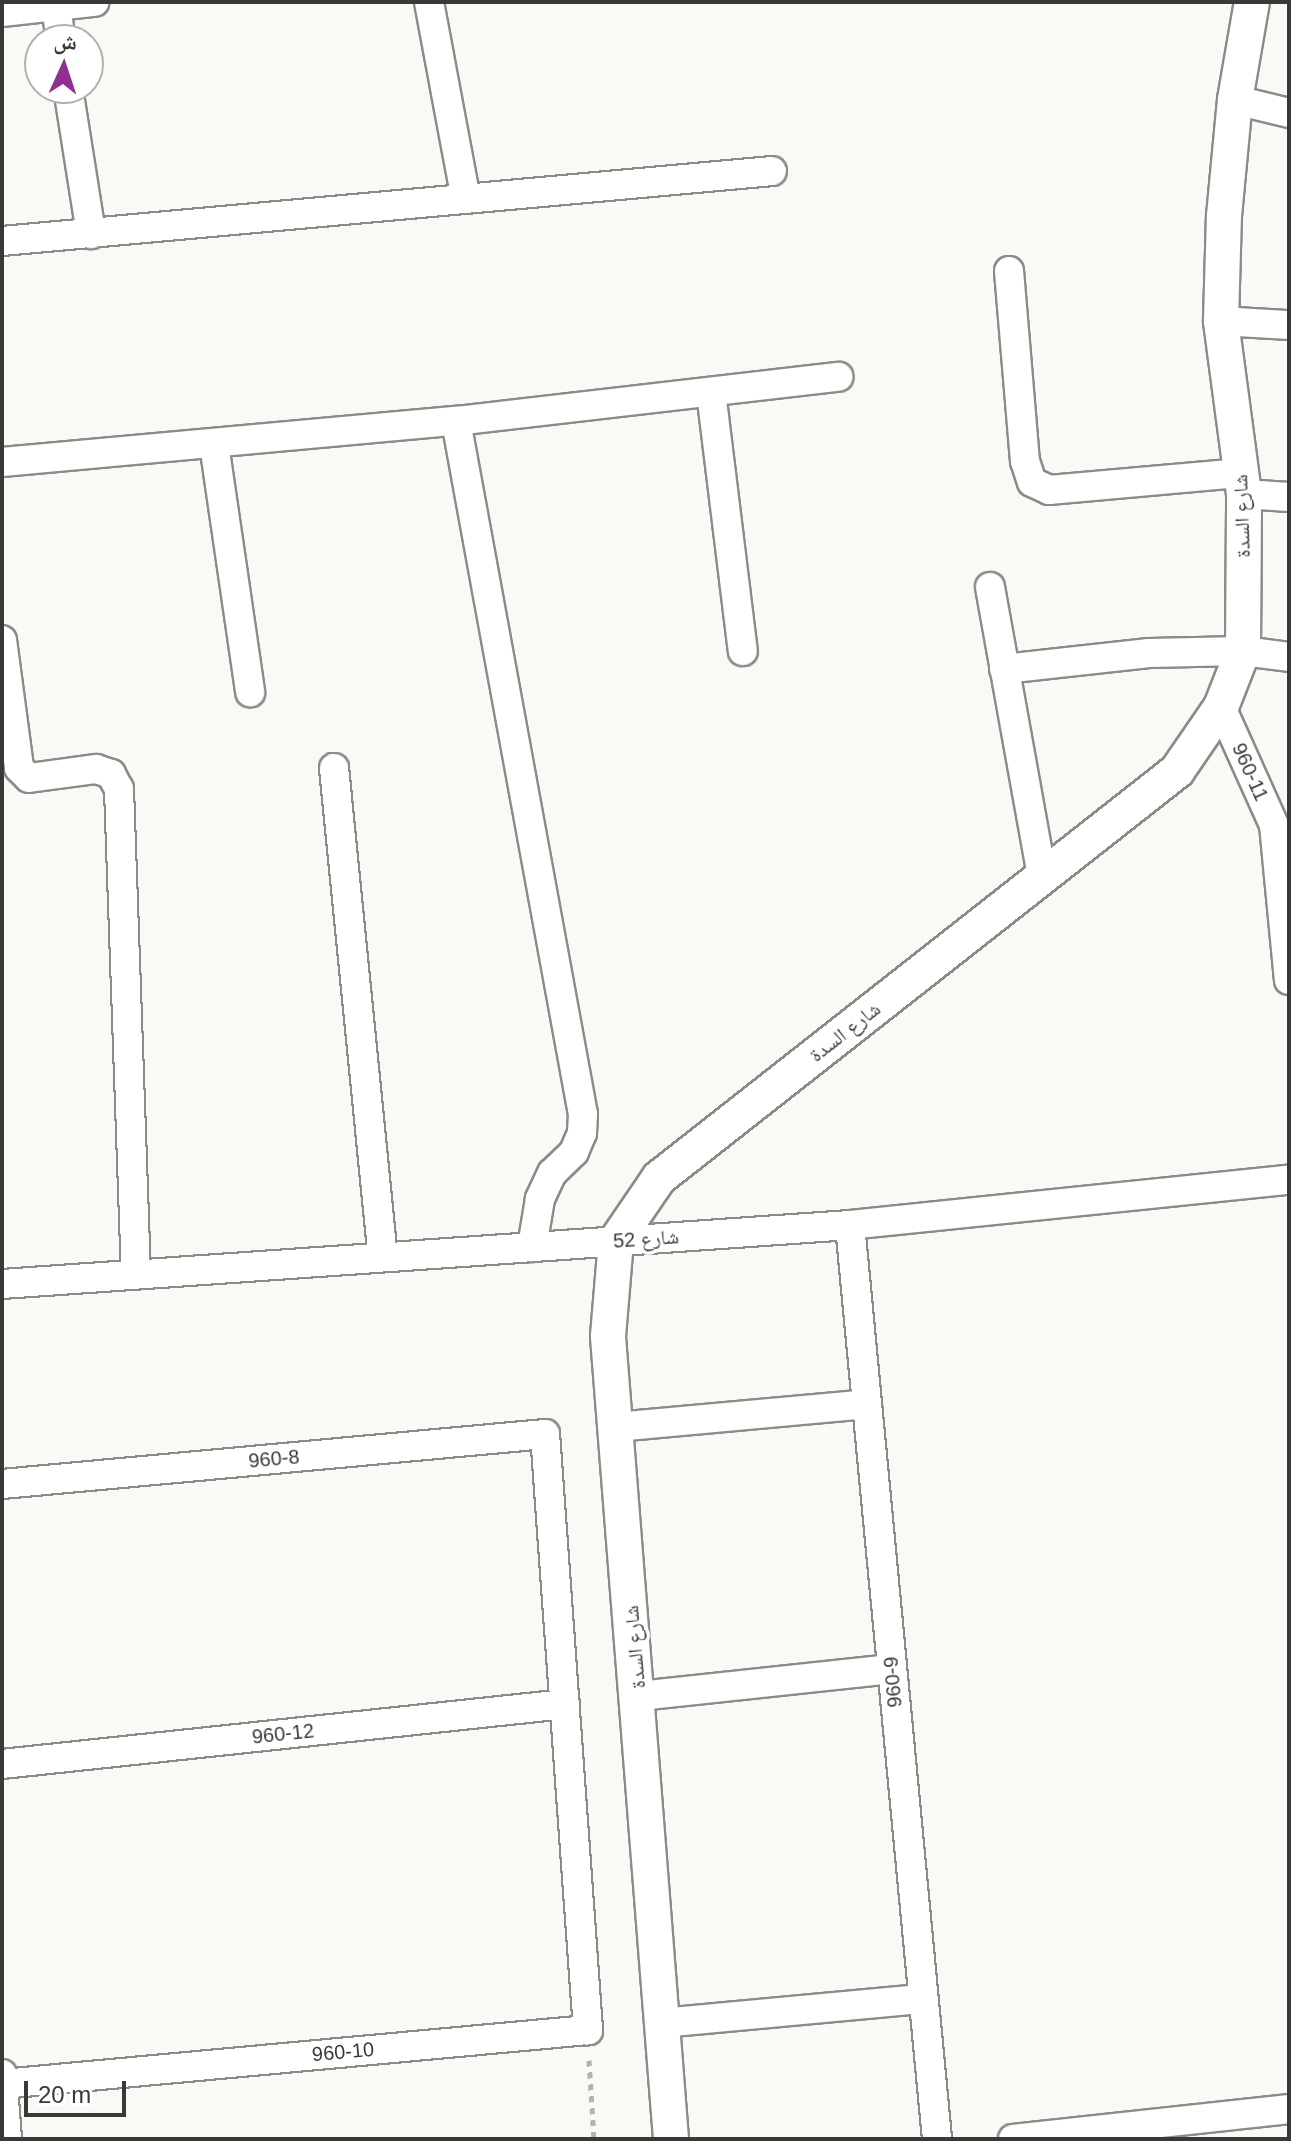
<!DOCTYPE html>
<html>
<head>
<meta charset="utf-8">
<style>
  body { margin:0 }
  #map { position:relative; width:1291px; height:2141px; overflow:hidden; background:#fbf9f6; font-family:Helvetica,"Noto Naskh Arabic",sans-serif }
  div>[style] { position:absolute }
  [style*='--x'] { left:calc(var(--x)*1px); top:calc(var(--y)*1px); width:calc(var(--w)*1px); rotate:calc(var(--a)*1deg) }
  .path>* { height:5px; margin-top:-2.5px; transform-origin:0; background:repeating-linear-gradient(90deg,#b4b3b1 0 6px,transparent 0 12px) }
  .roads { filter:drop-shadow(2px 0 #8c8b88) drop-shadow(-2px 0 #8c8b88) drop-shadow(0 2px #8c8b88) drop-shadow(0 -2px #8c8b88) }
  .minor>* { height:28px; margin:-14px; padding:0 14px; transform-origin:14px; border-radius:14px; background:#fff }
  .tertiary>* { height:34px; margin:-17px; padding:0 17px; transform-origin:17px; border-radius:17px; background:#fff }
  span { translate:-50% -50%; white-space:nowrap; text-align:center; line-height:1.15; -webkit-text-stroke:7px #fff; paint-order:stroke }
  .street-label { font-size:20px; color:#393938 }
  .frame { position:absolute; inset:0; border:4px solid #393938; pointer-events:none }
  .north { position:absolute; left:24px; top:24px; width:80px; height:80px; box-sizing:border-box; background:#fff; border:2px solid #b0b0af; border-radius:50%; rotate:3deg; font-size:22px; font-weight:700; line-height:32px; text-align:center; color:#393938 }
  .north::after { content:''; display:block; margin:auto; width:28px; height:36px; background:#912e95; clip-path:polygon(50% 0,100% 100%,50% 72%,0 100%) }
  .scale { position:absolute; left:24px; top:2081px; width:102px; height:36px; box-sizing:border-box; border:4px solid #393938; border-top:0; padding-left:10px; font-size:24px; line-height:28px; white-space:nowrap; color:#393938; -webkit-text-stroke:6px #fff; paint-order:stroke }
</style>
</head>
<body>
<div id="map">
  <div class="path">
    <div style="--x:589;--y:2060;--w:79;--a:86.4"></div>
  </div>
  <div class="roads">
    <div class="minor">
      <div style="--x:429;--y:2;--w:200;--a:79.4"></div>
      <div style="--x:56;--y:6;--w:34;--a:82"></div>
      <div style="--x:2;--y:12;--w:93;--a:-6.2"></div>
      <div style="--x:68;--y:88;--w:148;--a:81"></div>
      <div style="--x:1235;--y:100;--w:56;--a:13.5"></div>
      <div style="--x:2;--y:241;--w:773;--a:-5.19"></div>
      <div style="--x:1009;--y:271;--w:191;--a:85.2"></div>
      <div style="--x:1025;--y:461;--w:22;--a:72"></div>
      <div style="--x:1032;--y:482;--w:19;--a:25"></div>
      <div style="--x:1049;--y:490;--w:193;--a:-5.1"></div>
      <div style="--x:1221;--y:321;--w:68;--a:3.4"></div>
      <div style="--x:711;--y:392;--w:261;--a:83"></div>
      <div style="--x:456;--y:421;--w:705;--a:79.62"></div>
      <div style="--x:583;--y:1114;--w:19;--a:93"></div>
      <div style="--x:582;--y:1133;--w:21;--a:113"></div>
      <div style="--x:574;--y:1152;--w:30;--a:136"></div>
      <div style="--x:552;--y:1173;--w:29;--a:115"></div>
      <div style="--x:540;--y:1199;--w:49;--a:99.5"></div>
      <div style="--x:214;--y:444;--w:251;--a:81.7"></div>
      <div style="--x:2;--y:462;--w:456;--a:-5.2"></div>
      <div style="--x:456;--y:421;--w:385;--a:-6.6"></div>
      <div style="--x:1244;--y:494;--w:45;--a:3.8"></div>
      <div style="--x:990;--y:587;--w:295;--a:79.8"></div>
      <div style="--x:2;--y:640;--w:129;--a:82.4"></div>
      <div style="--x:19;--y:768;--w:14;--a:45"></div>
      <div style="--x:29;--y:778;--w:68;--a:-7.7"></div>
      <div style="--x:96;--y:769;--w:16;--a:18"></div>
      <div style="--x:111;--y:774;--w:17;--a:62"></div>
      <div style="--x:119;--y:789;--w:485;--a:88"></div>
      <div style="--x:1004;--y:669;--w:146;--a:-6.3"></div>
      <div style="--x:1149;--y:653;--w:94;--a:-1.2"></div>
      <div style="--x:1243;--y:651;--w:46;--a:7.4"></div>
      <div style="--x:1221;--y:707;--w:129;--a:65.8"></div>
      <div style="--x:1274;--y:825;--w:156;--a:84.5"></div>
      <div style="--x:334;--y:768;--w:491;--a:84.3"></div>
      <div style="--x:850;--y:1225;--w:918;--a:84.56"></div>
      <div style="--x:2;--y:1284;--w:850;--a:-3.98"></div>
      <div style="--x:850;--y:1225;--w:441;--a:-5.9"></div>
      <div style="--x:616;--y:1427;--w:252;--a:-5.2"></div>
      <div style="--x:2;--y:1484;--w:545;--a:-5.26"></div>
      <div style="--x:545;--y:1434;--w:598;--a:85.87"></div>
      <div style="--x:588;--y:2030;--w:587;--a:174.73"></div>
      <div style="--x:639;--y:1696;--w:254;--a:-6.1"></div>
      <div style="--x:2;--y:1764;--w:566;--a:-6.08"></div>
      <div style="--x:662;--y:2023;--w:262;--a:-5.3"></div>
      <div style="--x:2;--y:2074;--w:65;--a:85.6"></div>
      <div style="--x:1013;--y:2139;--w:278;--a:-6.2"></div>
    </div>
    <div class="tertiary">
      <div style="--x:671;--y:2139;--w:805;--a:-94.49"></div>
      <div style="--x:608;--y:1336;--w:95;--a:-85.2"></div>
      <div style="--x:616;--y:1241;--w:76;--a:-55.7"></div>
      <div style="--x:659;--y:1178;--w:659;--a:-38.16"></div>
      <div style="--x:1177;--y:771;--w:78;--a:-55.5"></div>
      <div style="--x:1221;--y:707;--w:60;--a:-68.6"></div>
      <div style="--x:1243;--y:651;--w:157;--a:-89.6"></div>
      <div style="--x:1244;--y:494;--w:175;--a:-97.6"></div>
      <div style="--x:1221;--y:321;--w:105;--a:-88.4"></div>
      <div style="--x:1224;--y:216;--w:117;--a:-84.6"></div>
      <div style="--x:1235;--y:100;--w:99;--a:-80.2"></div>
    </div>
  </div>
  <div class="street-label">
    <span style="left:1242px;top:516px;rotate:-92deg">شارع السدة</span>
    <span style="left:1250px;top:772px;rotate:66deg">960-11</span>
    <span style="left:845px;top:1032px;rotate:-38deg">شارع السدة</span>
    <span style="left:646px;top:1239px;rotate:-4deg">شارع 52</span>
    <span style="left:274px;top:1459px;rotate:-5deg">960-8</span>
    <span style="left:635px;top:1647px;rotate:-95deg">شارع السدة</span>
    <span style="left:893px;top:1682px;rotate:-95deg">960-9</span>
    <span style="left:283px;top:1734px;rotate:-6deg">960-12</span>
    <span style="left:343px;top:2052px;rotate:-5deg">960-10</span>
  </div>
  <div class="frame"></div>
  <div class="north">ش</div>
  <div class="scale">20 m</div>
</div>
</body>
</html>
